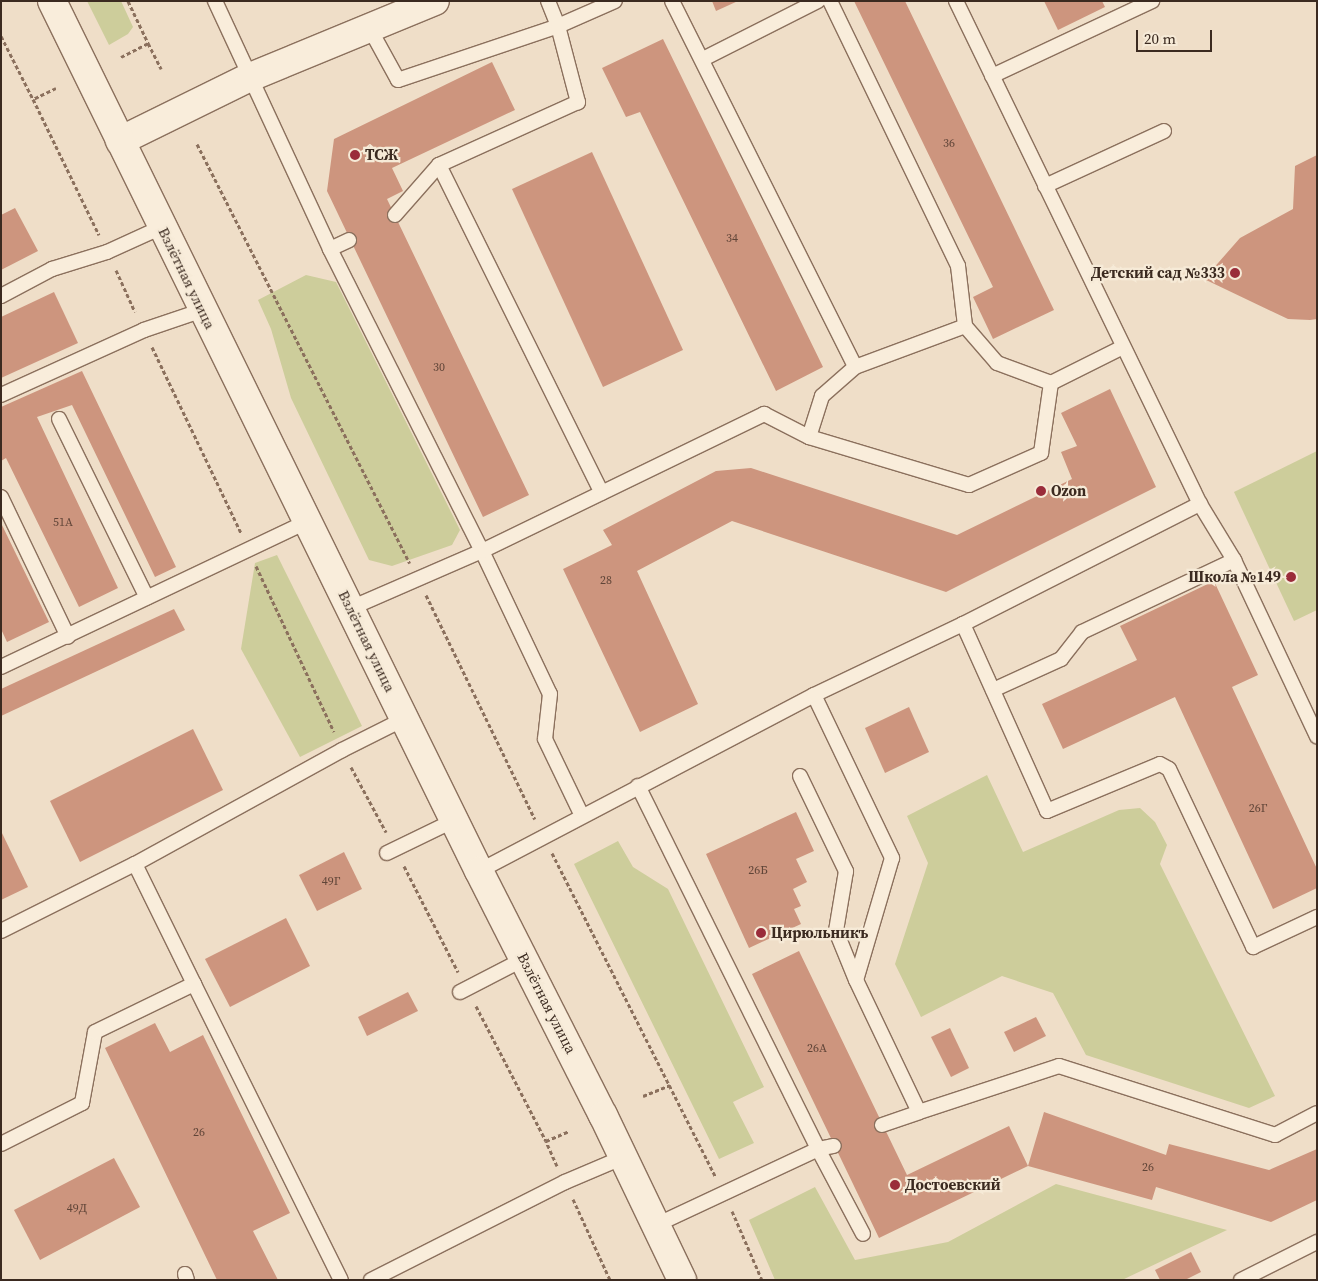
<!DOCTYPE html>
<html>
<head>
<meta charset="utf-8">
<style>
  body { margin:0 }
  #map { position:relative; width:1318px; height:1281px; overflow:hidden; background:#efdec8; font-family:"Source Serif 4",serif }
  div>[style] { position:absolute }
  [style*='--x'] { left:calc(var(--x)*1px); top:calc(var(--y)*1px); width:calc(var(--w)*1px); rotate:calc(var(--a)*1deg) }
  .green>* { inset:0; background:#cdcd9b }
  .building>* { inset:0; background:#cd957e }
  .path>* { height:3px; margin-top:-1.5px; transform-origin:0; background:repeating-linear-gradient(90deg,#8b705d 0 4px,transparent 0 6.5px) }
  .roads { filter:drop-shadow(1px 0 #8b705d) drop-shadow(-1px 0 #8b705d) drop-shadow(0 1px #8b705d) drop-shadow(0 -1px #8b705d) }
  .service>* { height:14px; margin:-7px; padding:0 7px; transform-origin:7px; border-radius:7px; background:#f9eddb }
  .minor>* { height:28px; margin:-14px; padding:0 14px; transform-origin:14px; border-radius:14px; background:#f9eddb }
  .secondary>* { height:28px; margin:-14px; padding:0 14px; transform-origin:14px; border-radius:14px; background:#f9eddb }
  .dots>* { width:14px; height:14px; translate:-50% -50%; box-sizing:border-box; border:2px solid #f6ead7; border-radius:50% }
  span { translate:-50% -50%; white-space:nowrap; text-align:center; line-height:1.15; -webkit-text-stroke:4.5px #f6ead7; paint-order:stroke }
  .number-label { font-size:12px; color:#604538 }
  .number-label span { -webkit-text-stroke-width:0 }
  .poi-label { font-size:15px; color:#3b2a20; font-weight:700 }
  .left { translate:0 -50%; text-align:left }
  .right { translate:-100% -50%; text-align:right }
  .street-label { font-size:15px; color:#3b2a20 }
  .frame { position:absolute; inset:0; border:2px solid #3b2a20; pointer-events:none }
  .scale { position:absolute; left:1136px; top:30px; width:76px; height:22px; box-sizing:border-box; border:2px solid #3b2a20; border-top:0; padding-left:6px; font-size:15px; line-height:18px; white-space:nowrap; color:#3b2a20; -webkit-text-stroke:4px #f6ead7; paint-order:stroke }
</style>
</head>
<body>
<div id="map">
  <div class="green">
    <div style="clip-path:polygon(87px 1px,121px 1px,133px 27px,128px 34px,109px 45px)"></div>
    <div style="clip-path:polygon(306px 275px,336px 282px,460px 530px,452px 545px,392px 566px,369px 560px,291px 398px,271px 329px,258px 300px)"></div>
    <div style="clip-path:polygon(1317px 451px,1317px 610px,1294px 621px,1234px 492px)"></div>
    <div style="clip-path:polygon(277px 555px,362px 726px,300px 757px,241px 649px,255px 563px)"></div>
    <div style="clip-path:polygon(987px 775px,1023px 852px,1119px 810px,1140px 808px,1155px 822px,1167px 845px,1160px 864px,1275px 1096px,1249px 1108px,1086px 1055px,1053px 993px,1002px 976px,921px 1017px,895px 964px,928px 863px,907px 816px)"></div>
    <div style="clip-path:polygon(618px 841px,633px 867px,668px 889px,764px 1087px,733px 1102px,754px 1143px,719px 1159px,574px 864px)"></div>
    <div style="clip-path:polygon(1056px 1184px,1227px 1230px,1122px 1280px,775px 1280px,749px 1220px,815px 1187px,855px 1260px,948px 1242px)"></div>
  </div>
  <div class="building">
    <div style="clip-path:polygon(712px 1px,738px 1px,716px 11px)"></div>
    <div style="clip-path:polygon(854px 1px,905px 1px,1054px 310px,993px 339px,973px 297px,993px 287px)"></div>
    <div style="clip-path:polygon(1044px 1px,1102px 1px,1105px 7px,1058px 30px)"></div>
    <div style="clip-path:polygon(663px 39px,823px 367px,776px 391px,640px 112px,626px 117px,602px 68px)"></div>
    <div style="clip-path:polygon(492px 62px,515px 110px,392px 168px,403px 191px,387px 199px,529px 495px,483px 517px,327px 191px,334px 139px)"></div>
    <div style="clip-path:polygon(592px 152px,683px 350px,603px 387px,512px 189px)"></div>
    <div style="clip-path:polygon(1317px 155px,1317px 319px,1310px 320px,1288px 319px,1204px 279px,1240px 238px,1293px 209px,1295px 166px)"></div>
    <div style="clip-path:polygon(15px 208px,38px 251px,1px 270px,1px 215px)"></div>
    <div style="clip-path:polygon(54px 292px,78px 343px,1px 378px,1px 317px)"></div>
    <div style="clip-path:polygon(82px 371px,176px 567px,155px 577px,72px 405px,37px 417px,118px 588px,79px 607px,6px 458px,1px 461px,1px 407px)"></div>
    <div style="clip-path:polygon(1110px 389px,1156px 487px,946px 592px,732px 521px,637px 571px,698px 704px,640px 732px,563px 569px,612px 545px,603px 530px,716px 471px,751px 468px,957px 535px,1072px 479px,1061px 452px,1077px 446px,1061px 413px)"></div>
    <div style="clip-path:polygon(1px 523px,49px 622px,7px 642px,1px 629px)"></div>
    <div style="clip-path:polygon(1214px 581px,1258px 675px,1232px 687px,1317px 869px,1317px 888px,1273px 909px,1175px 697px,1063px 749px,1042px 704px,1137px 660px,1120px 626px)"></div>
    <div style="clip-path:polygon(174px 609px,185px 630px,1px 716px,1px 689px)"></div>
    <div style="clip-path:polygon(909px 707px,929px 752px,885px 773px,865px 728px)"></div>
    <div style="clip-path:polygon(193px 729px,223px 790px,80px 862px,50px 801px)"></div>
    <div style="clip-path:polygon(796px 812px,814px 851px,796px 859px,807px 882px,793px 889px,801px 906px,794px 909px,801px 924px,749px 948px,706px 854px)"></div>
    <div style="clip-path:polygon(1px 831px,28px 887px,1px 900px)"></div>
    <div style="clip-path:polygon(344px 852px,362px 889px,317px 911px,299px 875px)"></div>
    <div style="clip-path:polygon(286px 918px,310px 966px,230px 1007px,205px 959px)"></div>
    <div style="clip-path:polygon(799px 951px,907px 1175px,1009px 1126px,1028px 1166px,879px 1238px,752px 974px)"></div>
    <div style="clip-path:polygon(408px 992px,418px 1011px,367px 1036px,358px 1017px)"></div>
    <div style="clip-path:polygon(1036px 1017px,1046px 1036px,1014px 1052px,1004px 1032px)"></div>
    <div style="clip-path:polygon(155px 1023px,170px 1052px,203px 1035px,290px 1213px,253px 1231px,278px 1280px,217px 1280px,105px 1048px)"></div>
    <div style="clip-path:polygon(950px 1028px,969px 1068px,951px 1077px,931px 1037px)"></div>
    <div style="clip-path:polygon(1044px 1112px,1166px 1155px,1169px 1144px,1269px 1170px,1317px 1149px,1317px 1200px,1271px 1222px,1156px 1187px,1152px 1200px,1028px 1166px)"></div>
    <div style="clip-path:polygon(114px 1158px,140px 1207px,40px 1260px,14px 1210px)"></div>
    <div style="clip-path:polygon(1191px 1252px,1201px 1272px,1185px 1280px,1160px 1280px,1155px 1270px)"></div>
  </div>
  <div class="path">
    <div style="--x:128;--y:1;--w:47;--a:64.5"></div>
    <div style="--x:1;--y:36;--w:71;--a:63.1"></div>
    <div style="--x:121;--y:57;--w:30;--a:-27"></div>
    <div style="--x:148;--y:43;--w:29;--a:63"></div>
    <div style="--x:56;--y:88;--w:25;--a:154"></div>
    <div style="--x:33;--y:99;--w:151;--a:64.1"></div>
    <div style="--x:197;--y:144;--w:470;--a:63.1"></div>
    <div style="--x:116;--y:270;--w:46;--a:65.7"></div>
    <div style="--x:152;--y:347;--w:206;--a:64.4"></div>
    <div style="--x:256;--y:566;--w:183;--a:64.8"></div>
    <div style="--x:426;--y:595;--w:249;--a:64.1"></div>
    <div style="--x:351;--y:767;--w:74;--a:61.7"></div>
    <div style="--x:552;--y:853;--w:362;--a:63.2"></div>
    <div style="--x:404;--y:866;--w:119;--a:63"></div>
    <div style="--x:476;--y:1006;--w:152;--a:62.6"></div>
    <div style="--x:643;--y:1096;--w:29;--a:-22"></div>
    <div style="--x:557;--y:1166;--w:27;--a:-114"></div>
    <div style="--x:546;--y:1141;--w:25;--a:-23"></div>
    <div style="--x:573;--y:1199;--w:89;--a:65.4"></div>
    <div style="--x:732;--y:1211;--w:75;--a:66.5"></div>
  </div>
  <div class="roads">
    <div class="service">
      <div style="--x:215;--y:1;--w:273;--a:65.1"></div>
      <div style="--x:330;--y:249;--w:338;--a:63.3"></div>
      <div style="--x:482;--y:551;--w:158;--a:64.6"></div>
      <div style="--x:550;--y:694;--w:45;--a:96.3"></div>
      <div style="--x:545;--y:739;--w:85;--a:64.3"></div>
      <div style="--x:548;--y:1;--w:27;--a:68"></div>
      <div style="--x:558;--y:26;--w:79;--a:75.3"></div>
      <div style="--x:578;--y:102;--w:153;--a:155.6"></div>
      <div style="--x:439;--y:165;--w:366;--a:63.6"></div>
      <div style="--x:672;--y:1;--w:409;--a:63.4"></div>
      <div style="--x:830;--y:1;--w:294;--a:64.2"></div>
      <div style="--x:958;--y:266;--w:60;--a:83.3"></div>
      <div style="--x:956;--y:1;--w:559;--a:64.12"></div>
      <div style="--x:1200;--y:504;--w:66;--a:58.7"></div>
      <div style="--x:1234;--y:560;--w:195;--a:64.8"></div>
      <div style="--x:370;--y:29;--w:58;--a:61.2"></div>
      <div style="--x:398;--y:80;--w:169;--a:-18.6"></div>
      <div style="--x:558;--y:26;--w:62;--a:-23.7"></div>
      <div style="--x:703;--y:59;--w:129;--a:-26.8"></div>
      <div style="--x:992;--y:76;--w:177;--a:-25.1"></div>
      <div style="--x:1045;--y:186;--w:131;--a:-24.8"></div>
      <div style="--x:395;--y:215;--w:67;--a:-48.7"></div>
      <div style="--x:330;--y:249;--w:21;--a:-25"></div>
      <div style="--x:1;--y:296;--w:58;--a:-27.9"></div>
      <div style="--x:52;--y:269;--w:58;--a:-17.2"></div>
      <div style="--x:107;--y:252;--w:60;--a:-24.4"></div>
      <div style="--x:1;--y:395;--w:157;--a:-24.4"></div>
      <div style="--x:144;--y:330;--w:62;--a:-18.7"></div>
      <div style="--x:59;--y:419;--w:199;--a:63.8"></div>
      <div style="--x:809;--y:437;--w:43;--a:-72.4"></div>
      <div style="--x:822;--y:396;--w:44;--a:-41.3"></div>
      <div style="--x:855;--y:367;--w:117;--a:-20.4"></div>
      <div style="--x:965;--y:326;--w:49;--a:49.1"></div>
      <div style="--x:997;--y:363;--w:58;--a:20.3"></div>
      <div style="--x:1;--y:497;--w:155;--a:64.4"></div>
      <div style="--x:351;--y:608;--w:143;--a:-23.5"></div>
      <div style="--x:482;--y:551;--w:314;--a:-25.9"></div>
      <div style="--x:764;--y:414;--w:51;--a:27.1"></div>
      <div style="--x:809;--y:437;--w:167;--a:16.7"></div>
      <div style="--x:969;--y:485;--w:79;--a:-24"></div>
      <div style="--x:1041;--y:453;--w:71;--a:-81.9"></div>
      <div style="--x:1051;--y:383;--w:80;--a:-26.6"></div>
      <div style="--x:963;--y:624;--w:205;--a:65.8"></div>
      <div style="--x:1047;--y:811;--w:122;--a:-22.6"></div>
      <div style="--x:1160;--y:764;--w:10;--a:29"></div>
      <div style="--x:1169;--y:769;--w:197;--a:64.7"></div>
      <div style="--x:1253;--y:947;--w:71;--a:-25.1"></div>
      <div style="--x:1;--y:667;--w:340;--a:-25.4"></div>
      <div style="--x:993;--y:690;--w:75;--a:-24.5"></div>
      <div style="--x:1061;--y:659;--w:34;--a:-52"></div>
      <div style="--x:1082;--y:632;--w:168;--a:-25.3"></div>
      <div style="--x:814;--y:695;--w:181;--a:64.4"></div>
      <div style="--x:892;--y:858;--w:127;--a:106.4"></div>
      <div style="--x:856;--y:980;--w:146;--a:64.5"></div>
      <div style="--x:919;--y:1112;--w:147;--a:-18.2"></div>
      <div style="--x:1059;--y:1066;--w:227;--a:17.7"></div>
      <div style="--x:1275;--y:1135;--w:47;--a:-27.6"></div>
      <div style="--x:800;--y:776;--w:106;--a:64.2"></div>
      <div style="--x:846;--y:871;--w:61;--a:99.5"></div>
      <div style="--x:836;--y:931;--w:53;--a:67.8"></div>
      <div style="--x:638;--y:786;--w:405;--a:63.6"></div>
      <div style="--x:818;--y:1149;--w:96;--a:62.1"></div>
      <div style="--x:387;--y:853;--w:76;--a:-25.9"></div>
      <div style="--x:135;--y:864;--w:134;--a:63.8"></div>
      <div style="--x:479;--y:871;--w:378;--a:-27.7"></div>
      <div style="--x:814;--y:695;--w:165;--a:-25.5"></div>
      <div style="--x:963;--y:624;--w:266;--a:-26.9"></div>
      <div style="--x:1;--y:931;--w:150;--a:-26.6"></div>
      <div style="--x:135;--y:864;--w:236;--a:-28.8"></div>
      <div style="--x:342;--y:750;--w:69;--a:-26.6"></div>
      <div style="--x:460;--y:992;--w:72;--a:-27.3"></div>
      <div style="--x:882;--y:1125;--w:39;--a:-19"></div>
      <div style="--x:1;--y:1144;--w:91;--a:-26.8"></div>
      <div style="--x:82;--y:1103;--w:72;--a:-79.6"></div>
      <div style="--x:95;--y:1032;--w:110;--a:-25.9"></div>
      <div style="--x:194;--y:984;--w:330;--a:63.6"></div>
      <div style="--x:656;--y:1225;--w:179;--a:-25.1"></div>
      <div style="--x:818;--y:1149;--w:16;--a:-11"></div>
      <div style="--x:185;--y:1274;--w:6;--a:72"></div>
      <div style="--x:371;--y:1280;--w:217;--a:-26.8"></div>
      <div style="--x:565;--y:1182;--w:64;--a:-23"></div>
      <div style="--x:1241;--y:1280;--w:85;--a:-26.6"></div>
    </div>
    <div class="minor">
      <div style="--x:120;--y:141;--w:143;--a:-26.2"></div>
      <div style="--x:248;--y:78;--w:202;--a:-22.4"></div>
    </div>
    <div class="secondary">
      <div style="--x:52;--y:1;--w:969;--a:63.86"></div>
      <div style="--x:479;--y:871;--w:274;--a:63.1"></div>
      <div style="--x:603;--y:1115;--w:183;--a:64.4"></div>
    </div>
  </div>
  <div class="dots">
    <div style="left:355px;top:155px;background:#9a2c3a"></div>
    <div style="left:1235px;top:273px;background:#9a2c3a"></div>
    <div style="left:1041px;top:491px;background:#9a2c3a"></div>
    <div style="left:1291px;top:577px;background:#9a2c3a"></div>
    <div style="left:761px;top:933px;background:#9a2c3a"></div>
    <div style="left:895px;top:1185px;background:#9a2c3a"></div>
  </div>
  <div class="number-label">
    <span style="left:949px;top:144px">36</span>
    <span style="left:732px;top:239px">34</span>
    <span style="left:439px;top:368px">30</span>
    <span style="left:63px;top:523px">51А</span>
    <span style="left:606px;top:581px">28</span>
    <span style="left:1258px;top:809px">26Г</span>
    <span style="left:758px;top:871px">26Б</span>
    <span style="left:331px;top:882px">49Г</span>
    <span style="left:817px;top:1049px">26А</span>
    <span style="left:199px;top:1133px">26</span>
    <span style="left:1148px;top:1168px">26</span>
    <span style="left:77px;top:1209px">49Д</span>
  </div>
  <div class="poi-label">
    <span class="left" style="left:365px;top:155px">ТСЖ</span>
    <span class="right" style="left:1225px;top:273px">Детский сад №333</span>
    <span class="left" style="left:1051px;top:491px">Ozon</span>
    <span class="right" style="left:1281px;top:577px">Школа №149</span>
    <span class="left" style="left:771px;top:933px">Цирюльникъ</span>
    <span class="left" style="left:905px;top:1185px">Достоевский</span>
  </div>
  <div class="street-label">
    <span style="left:187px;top:278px;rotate:64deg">Взлётная улица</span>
    <span style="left:367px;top:641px;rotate:64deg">Взлётная улица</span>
    <span style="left:547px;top:1003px;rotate:63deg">Взлётная улица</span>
  </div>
  <div class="frame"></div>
  <div class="scale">20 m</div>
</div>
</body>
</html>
